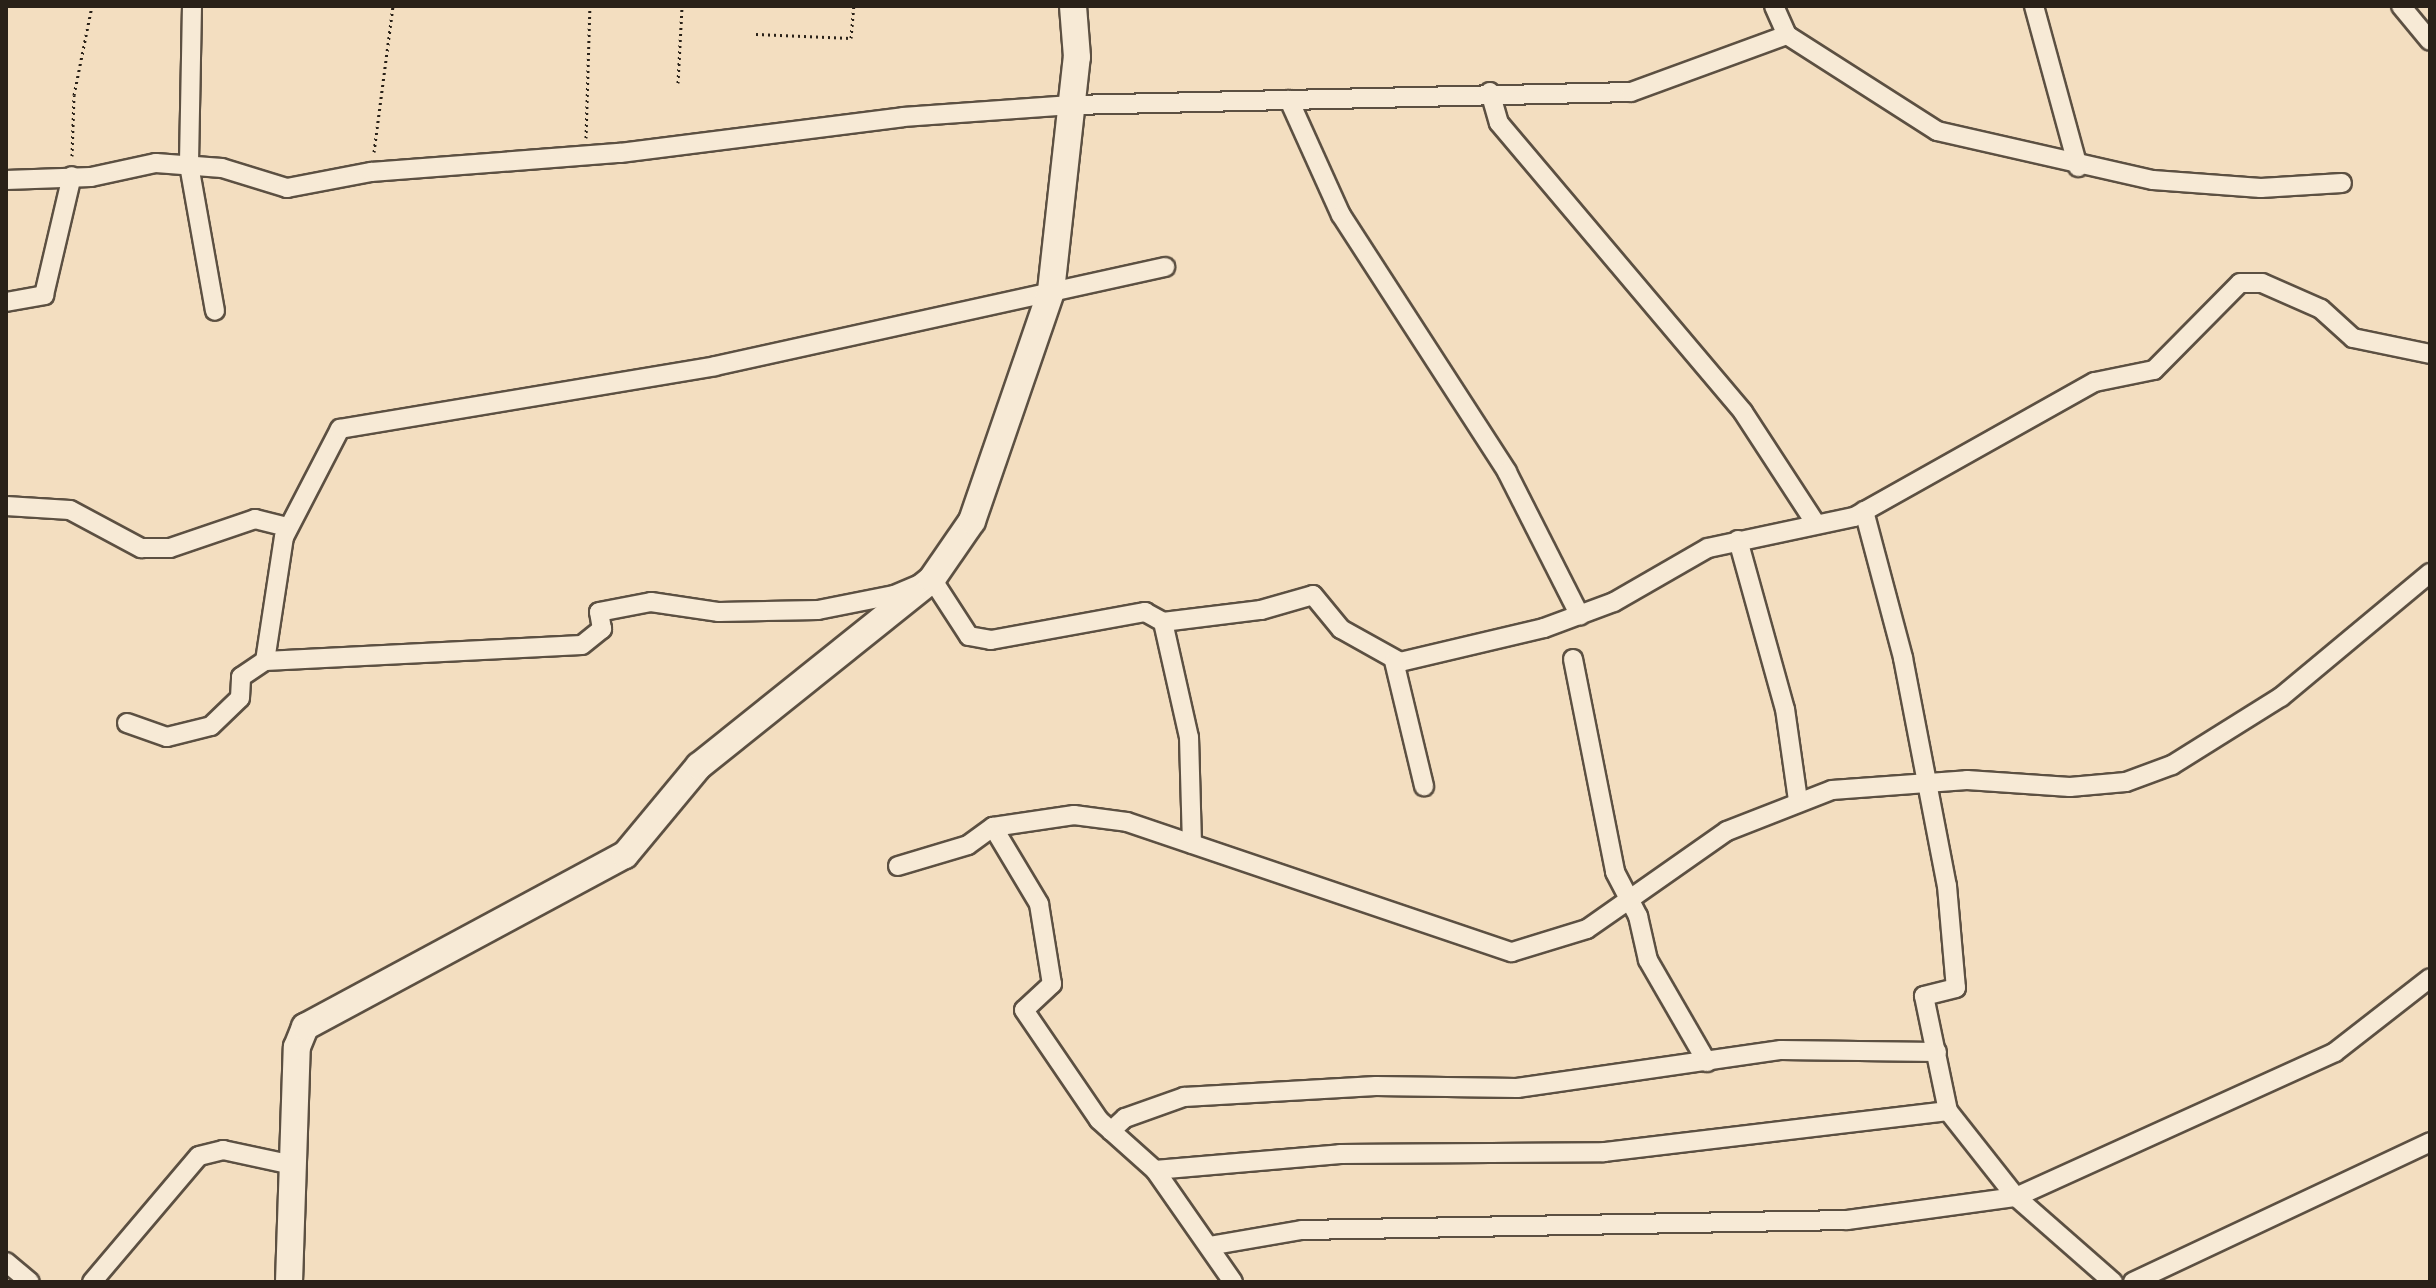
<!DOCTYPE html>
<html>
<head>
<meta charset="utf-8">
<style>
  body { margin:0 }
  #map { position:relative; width:2436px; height:1288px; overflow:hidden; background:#f3dec0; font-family:"IM FELL French Canon",serif }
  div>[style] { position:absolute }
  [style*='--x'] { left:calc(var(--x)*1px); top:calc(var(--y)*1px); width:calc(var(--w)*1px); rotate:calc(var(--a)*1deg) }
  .path>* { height:3px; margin-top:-1.5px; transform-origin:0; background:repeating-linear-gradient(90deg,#292118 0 2px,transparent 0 6px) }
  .roads { filter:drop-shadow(2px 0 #5c5042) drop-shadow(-2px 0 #5c5042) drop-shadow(0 2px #5c5042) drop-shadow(0 -2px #5c5042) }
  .street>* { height:18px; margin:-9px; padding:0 9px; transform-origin:9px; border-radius:9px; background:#f7ead6 }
  .secondary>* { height:26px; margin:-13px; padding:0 13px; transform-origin:13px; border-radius:13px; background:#f7ead6 }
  span { translate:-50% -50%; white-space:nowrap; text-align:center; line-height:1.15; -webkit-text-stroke:8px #f7ead6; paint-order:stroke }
  .frame { position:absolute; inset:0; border:8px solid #292118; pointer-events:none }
</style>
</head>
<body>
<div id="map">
  <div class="path">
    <div style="--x:756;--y:34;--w:95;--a:2.4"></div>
    <div style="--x:851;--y:38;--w:32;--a:-85"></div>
    <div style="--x:678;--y:83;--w:77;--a:-87"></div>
    <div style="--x:586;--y:138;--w:132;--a:-88.3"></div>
    <div style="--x:374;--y:152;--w:147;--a:-82.6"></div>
    <div style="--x:72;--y:156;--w:61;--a:-88.1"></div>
    <div style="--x:74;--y:95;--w:91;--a:-78.6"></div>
  </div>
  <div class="roads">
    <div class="street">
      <div style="--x:192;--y:6;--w:159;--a:91.1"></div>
      <div style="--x:189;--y:165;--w:148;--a:79.9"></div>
      <div style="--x:1774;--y:6;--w:32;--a:66"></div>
      <div style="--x:1787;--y:35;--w:178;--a:32.6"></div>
      <div style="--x:1937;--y:131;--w:221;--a:12.8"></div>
      <div style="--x:2153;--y:180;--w:108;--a:4.2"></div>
      <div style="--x:2261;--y:188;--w:81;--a:-3.5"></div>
      <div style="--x:2034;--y:6;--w:167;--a:74.7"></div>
      <div style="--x:2401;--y:6;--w:45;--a:50.4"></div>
      <div style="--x:1490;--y:92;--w:32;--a:74"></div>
      <div style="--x:1499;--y:123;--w:378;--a:49.8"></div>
      <div style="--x:1743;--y:412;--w:134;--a:56.9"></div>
      <div style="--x:1289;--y:100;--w:126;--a:65.7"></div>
      <div style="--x:1341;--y:215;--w:306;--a:57.1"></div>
      <div style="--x:1507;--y:472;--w:161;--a:63.1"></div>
      <div style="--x:6;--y:180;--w:85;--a:-2"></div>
      <div style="--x:91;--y:177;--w:66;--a:-12.2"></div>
      <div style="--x:156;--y:163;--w:66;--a:4.3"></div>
      <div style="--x:222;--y:168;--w:68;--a:17.1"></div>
      <div style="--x:287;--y:188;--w:86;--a:-10.8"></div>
      <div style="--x:371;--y:172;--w:250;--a:-4.4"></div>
      <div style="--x:620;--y:153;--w:285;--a:-7.2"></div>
      <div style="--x:903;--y:117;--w:169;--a:-4.1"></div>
      <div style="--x:1072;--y:105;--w:559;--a:-1.33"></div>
      <div style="--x:1631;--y:92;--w:166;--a:-20.1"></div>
      <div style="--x:6;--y:302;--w:39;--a:-10"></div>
      <div style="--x:44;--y:295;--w:122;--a:-76.8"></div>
      <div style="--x:6;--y:506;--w:64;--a:3.6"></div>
      <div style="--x:70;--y:510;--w:81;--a:28.2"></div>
      <div style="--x:141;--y:548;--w:29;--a:0"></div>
      <div style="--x:170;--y:548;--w:90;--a:-18.8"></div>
      <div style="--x:255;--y:519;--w:33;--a:14"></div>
      <div style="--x:1864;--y:511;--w:152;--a:75.1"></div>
      <div style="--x:1903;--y:658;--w:232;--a:79.1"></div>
      <div style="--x:1947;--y:886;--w:102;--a:85"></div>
      <div style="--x:1956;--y:988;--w:33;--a:166"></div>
      <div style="--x:1924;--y:996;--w:117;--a:78.2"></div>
      <div style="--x:1948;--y:1111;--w:110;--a:51.7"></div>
      <div style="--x:2016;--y:1197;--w:129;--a:41.2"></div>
      <div style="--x:1738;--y:540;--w:175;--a:74.5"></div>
      <div style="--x:1785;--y:709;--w:92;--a:81.9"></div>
      <div style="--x:1163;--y:622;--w:99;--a:-7"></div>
      <div style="--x:1261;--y:610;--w:54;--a:-16.1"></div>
      <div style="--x:1313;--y:595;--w:44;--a:50.5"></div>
      <div style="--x:1341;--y:629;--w:68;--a:29.2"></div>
      <div style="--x:1400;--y:662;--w:148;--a:-13.3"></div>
      <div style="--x:1544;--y:628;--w:75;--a:-20.4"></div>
      <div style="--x:1614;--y:602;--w:108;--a:-29.9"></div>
      <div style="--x:1708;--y:548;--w:149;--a:-12"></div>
      <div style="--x:1854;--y:517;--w:276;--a:-29.3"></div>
      <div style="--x:2095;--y:382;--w:60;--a:-11.5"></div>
      <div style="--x:2154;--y:370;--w:122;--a:-45.3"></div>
      <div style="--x:2240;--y:283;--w:22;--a:0"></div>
      <div style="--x:2262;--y:283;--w:64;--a:23.8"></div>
      <div style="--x:2321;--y:309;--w:43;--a:42.2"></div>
      <div style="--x:2353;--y:338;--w:79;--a:11.7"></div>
      <div style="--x:1573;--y:659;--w:217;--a:78.8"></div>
      <div style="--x:1615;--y:872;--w:50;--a:62.4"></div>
      <div style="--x:1638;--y:916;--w:45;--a:77.2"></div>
      <div style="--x:1648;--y:960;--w:118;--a:60"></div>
      <div style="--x:265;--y:661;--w:125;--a:-81.3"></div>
      <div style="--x:284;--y:537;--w:122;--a:-62.6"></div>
      <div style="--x:340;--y:429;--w:380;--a:-9.5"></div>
      <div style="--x:715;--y:366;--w:461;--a:-12.4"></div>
      <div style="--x:1394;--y:661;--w:129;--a:76.5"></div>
      <div style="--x:127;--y:723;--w:42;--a:19.3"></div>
      <div style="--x:167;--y:737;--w:45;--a:-14"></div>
      <div style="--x:211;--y:726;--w:40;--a:-44"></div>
      <div style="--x:240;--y:698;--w:21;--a:-87"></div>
      <div style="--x:241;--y:677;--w:29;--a:-34"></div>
      <div style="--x:265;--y:661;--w:317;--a:-2.9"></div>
      <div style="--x:582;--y:645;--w:26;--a:-39"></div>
      <div style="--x:602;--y:629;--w:17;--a:-100"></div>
      <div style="--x:599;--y:612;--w:53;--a:-10.9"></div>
      <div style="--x:651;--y:602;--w:69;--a:8.4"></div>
      <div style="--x:719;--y:612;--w:99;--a:-1.2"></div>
      <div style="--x:818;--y:610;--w:77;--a:-11.2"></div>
      <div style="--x:894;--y:595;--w:41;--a:-22.8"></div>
      <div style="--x:932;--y:579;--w:68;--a:57"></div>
      <div style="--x:969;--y:636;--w:22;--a:10"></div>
      <div style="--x:991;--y:640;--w:157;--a:-10.3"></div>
      <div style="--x:1145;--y:612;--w:21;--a:29"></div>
      <div style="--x:1163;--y:622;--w:118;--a:77.3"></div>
      <div style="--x:1189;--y:737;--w:107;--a:88.4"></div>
      <div style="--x:993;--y:827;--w:90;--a:59.1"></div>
      <div style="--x:1039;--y:904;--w:81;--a:80.8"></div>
      <div style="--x:1052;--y:984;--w:38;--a:137"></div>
      <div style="--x:1024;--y:1010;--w:133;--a:55.7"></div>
      <div style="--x:1099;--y:1120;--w:75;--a:41.8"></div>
      <div style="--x:1155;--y:1170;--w:136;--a:55.1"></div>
      <div style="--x:898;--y:866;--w:73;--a:-16.7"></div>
      <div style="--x:968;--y:845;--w:31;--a:-36"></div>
      <div style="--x:993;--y:827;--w:82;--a:-8.4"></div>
      <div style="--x:1074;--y:815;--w:53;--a:7.5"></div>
      <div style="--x:1127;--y:822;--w:406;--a:18.7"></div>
      <div style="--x:1512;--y:952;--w:78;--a:-17"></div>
      <div style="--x:1587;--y:929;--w:171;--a:-35"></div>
      <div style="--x:1727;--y:831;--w:113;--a:-21.3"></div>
      <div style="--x:1832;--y:790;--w:135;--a:-4.2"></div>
      <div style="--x:1967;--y:780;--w:103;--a:3.9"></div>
      <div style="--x:2070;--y:787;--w:56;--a:-5.1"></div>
      <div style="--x:2126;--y:782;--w:49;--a:-20.3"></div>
      <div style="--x:2172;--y:765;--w:128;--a:-32"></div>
      <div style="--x:2281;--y:697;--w:194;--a:-39.8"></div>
      <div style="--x:1111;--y:1131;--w:19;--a:-43"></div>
      <div style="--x:1125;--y:1118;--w:63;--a:-19.6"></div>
      <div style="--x:1184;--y:1097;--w:192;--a:-3.3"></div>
      <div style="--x:1376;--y:1086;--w:141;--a:0.8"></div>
      <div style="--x:1517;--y:1088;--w:267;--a:-8.2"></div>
      <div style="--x:1781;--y:1050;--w:156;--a:0.7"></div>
      <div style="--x:1155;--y:1170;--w:186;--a:-4.9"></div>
      <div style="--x:1340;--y:1154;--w:264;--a:-0.4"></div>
      <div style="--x:1604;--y:1152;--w:346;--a:-6.8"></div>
      <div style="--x:1209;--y:1246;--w:94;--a:-9.8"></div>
      <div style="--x:1302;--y:1230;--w:545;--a:-1.05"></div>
      <div style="--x:1847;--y:1220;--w:171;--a:-7.8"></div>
      <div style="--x:2016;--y:1197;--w:350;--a:-24.4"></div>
      <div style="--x:2335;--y:1052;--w:120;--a:-37.9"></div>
      <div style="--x:6;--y:1262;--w:31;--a:40"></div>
      <div style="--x:92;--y:1282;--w:165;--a:-49.7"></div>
      <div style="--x:199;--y:1156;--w:25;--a:-14"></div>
      <div style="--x:223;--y:1150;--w:72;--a:12.1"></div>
      <div style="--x:2133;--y:1282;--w:328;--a:-25.2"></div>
    </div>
    <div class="secondary">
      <div style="--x:289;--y:1282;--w:235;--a:-88.1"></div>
      <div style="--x:297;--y:1047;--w:22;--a:-68"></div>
      <div style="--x:305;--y:1027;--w:363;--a:-28.3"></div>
      <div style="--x:625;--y:855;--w:116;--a:-50.3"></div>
      <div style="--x:699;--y:766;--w:299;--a:-38.7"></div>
      <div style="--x:932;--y:579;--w:70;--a:-55.4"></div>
      <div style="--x:972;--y:521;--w:243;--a:-71"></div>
      <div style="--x:1051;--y:291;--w:235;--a:-83.7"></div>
      <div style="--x:1077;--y:57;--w:51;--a:-94.5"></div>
    </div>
  </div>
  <div class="frame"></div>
</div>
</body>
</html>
